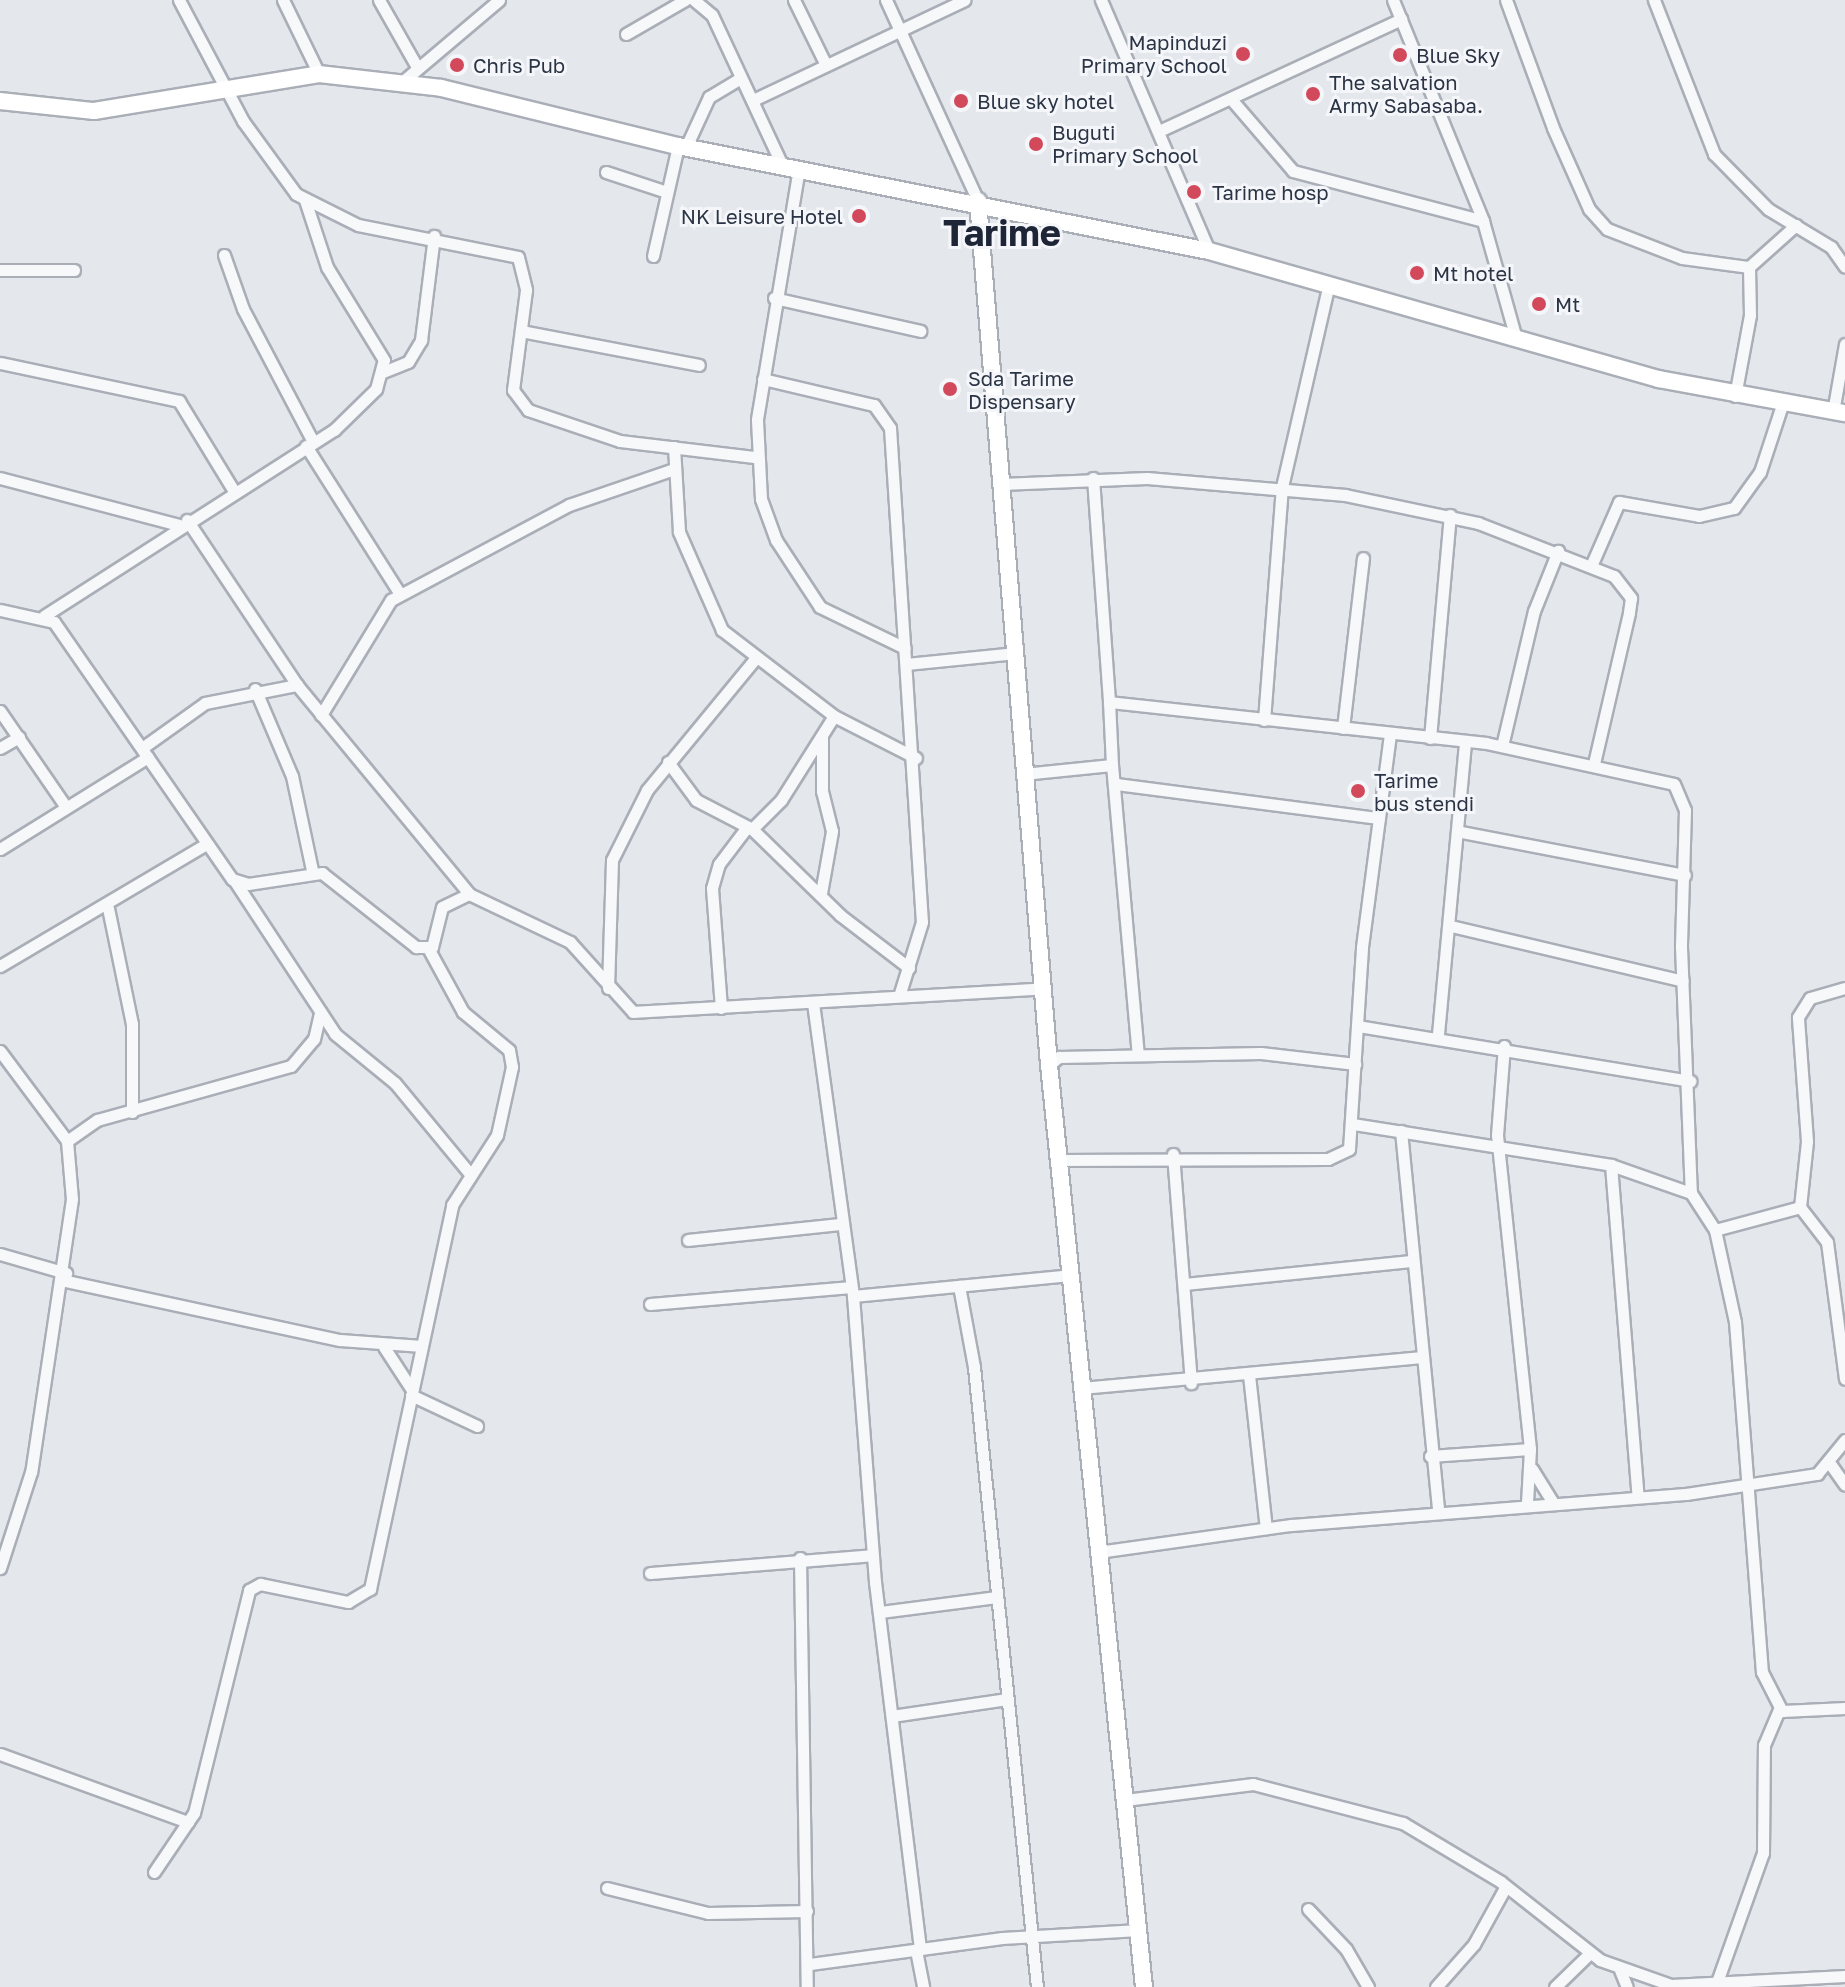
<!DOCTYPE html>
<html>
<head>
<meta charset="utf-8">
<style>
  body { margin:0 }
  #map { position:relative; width:1845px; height:1987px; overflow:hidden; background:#e4e7ec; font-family:"Golos Text",sans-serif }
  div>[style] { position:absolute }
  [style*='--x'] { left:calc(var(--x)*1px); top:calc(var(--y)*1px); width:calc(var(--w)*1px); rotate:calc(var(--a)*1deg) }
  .roads { filter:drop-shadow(2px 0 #a9aeb7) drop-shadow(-2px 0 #a9aeb7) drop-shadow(0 2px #a9aeb7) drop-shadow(0 -2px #a9aeb7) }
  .minor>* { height:11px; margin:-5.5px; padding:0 5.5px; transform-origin:5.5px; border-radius:5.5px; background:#f7f8fa }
  .secondary>* { height:16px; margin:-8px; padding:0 8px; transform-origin:8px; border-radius:8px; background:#fff }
  .dots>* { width:22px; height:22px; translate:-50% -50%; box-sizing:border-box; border:4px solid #f4f6f9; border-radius:50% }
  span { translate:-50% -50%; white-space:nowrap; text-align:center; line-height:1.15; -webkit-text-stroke:6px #f4f6f9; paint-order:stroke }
  .poi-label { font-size:20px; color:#2b3445 }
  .right { translate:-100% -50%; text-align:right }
  .left { translate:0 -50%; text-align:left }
  .town-label { font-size:36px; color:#1d2536; font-weight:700 }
</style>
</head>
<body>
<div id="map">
  <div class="roads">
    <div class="minor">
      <div style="--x:179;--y:0;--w:137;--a:62.1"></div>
      <div style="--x:243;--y:121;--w:90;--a:54"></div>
      <div style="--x:296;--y:194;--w:69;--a:26.6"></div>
      <div style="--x:358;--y:225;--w:163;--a:11.3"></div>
      <div style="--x:518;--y:257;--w:34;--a:76"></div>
      <div style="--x:526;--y:290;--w:101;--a:97.4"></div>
      <div style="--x:513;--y:390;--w:25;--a:53"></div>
      <div style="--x:528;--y:410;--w:97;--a:18.6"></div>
      <div style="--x:620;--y:441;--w:135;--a:6.8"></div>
      <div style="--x:283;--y:0;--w:82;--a:64.1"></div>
      <div style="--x:379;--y:0;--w:75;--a:60.4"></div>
      <div style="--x:694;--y:0;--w:23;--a:40"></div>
      <div style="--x:712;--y:15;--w:166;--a:65"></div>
      <div style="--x:794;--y:0;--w:70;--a:63.8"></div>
      <div style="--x:886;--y:0;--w:221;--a:65.4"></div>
      <div style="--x:1101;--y:0;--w:273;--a:66.7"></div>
      <div style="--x:1393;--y:0;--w:239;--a:67.8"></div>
      <div style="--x:1483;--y:221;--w:118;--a:74.3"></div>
      <div style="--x:1506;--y:0;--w:136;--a:69.8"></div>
      <div style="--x:1553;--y:128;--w:89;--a:66"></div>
      <div style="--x:1589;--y:209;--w:27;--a:48"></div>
      <div style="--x:1607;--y:229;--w:80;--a:21.1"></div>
      <div style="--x:1682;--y:258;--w:68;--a:7.7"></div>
      <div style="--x:1749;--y:267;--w:63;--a:-41.8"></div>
      <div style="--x:1654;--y:0;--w:165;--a:68.7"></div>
      <div style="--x:1714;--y:154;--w:77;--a:45.5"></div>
      <div style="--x:1768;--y:209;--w:74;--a:31.1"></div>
      <div style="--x:1831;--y:247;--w:24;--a:55"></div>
      <div style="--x:626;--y:34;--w:68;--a:-30"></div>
      <div style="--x:402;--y:82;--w:127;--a:-40.2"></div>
      <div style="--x:1231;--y:99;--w:95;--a:49.3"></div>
      <div style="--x:1293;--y:171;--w:196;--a:14.7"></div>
      <div style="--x:753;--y:100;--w:234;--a:-25.3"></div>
      <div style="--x:1159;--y:131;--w:267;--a:-24.8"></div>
      <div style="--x:686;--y:147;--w:55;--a:-65.3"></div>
      <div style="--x:709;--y:97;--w:37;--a:-31"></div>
      <div style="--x:799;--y:168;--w:255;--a:99.5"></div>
      <div style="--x:757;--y:420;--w:79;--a:87.1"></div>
      <div style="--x:761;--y:499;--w:44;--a:69.9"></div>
      <div style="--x:776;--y:540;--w:80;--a:56.7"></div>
      <div style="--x:820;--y:607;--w:94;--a:25.8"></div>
      <div style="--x:606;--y:172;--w:64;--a:18.2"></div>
      <div style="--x:224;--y:255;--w:57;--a:70.6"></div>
      <div style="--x:243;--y:309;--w:150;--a:62.2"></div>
      <div style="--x:653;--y:256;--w:113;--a:-77.2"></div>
      <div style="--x:0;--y:270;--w:74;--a:0"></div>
      <div style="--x:774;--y:298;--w:150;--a:12.7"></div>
      <div style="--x:521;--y:331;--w:181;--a:10.8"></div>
      <div style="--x:0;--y:363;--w:183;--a:12"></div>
      <div style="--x:179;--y:401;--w:105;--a:58.6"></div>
      <div style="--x:383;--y:372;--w:27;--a:-22"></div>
      <div style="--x:408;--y:362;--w:26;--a:-59"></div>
      <div style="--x:421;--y:340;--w:105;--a:-82.9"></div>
      <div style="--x:763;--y:379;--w:114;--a:13.2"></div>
      <div style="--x:874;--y:405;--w:28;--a:55"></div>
      <div style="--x:890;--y:428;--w:495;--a:86.3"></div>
      <div style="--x:922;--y:922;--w:74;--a:107.2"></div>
      <div style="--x:1735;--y:396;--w:82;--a:-79.5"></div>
      <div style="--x:1750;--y:315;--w:48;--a:-91.2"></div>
      <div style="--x:1833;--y:412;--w:69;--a:-80"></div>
      <div style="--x:306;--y:446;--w:175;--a:57.6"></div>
      <div style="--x:674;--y:447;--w:85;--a:86.6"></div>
      <div style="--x:679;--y:532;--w:107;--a:66.3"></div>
      <div style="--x:722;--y:630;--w:141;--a:37.5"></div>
      <div style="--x:834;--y:716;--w:92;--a:27.1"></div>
      <div style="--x:0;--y:478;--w:185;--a:14.7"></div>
      <div style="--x:1093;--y:478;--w:225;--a:85.9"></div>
      <div style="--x:1001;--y:484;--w:146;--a:-2.4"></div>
      <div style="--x:1147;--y:478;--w:199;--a:4.9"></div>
      <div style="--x:1345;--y:495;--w:136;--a:11.9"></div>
      <div style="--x:1478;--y:523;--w:146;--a:21.3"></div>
      <div style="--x:1614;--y:576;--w:28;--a:52"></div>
      <div style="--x:1631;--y:598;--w:15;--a:98"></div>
      <div style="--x:1629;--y:613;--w:155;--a:103.1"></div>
      <div style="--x:187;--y:520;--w:198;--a:56.3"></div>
      <div style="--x:297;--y:685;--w:271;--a:50.5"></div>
      <div style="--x:1591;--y:566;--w:70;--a:-66.4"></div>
      <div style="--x:1619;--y:502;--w:81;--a:9.9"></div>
      <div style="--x:1699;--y:516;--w:36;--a:-13"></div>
      <div style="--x:1734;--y:508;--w:44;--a:-54.2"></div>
      <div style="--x:1760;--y:472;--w:71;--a:-71.8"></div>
      <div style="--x:0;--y:610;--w:55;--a:12.5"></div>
      <div style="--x:54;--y:622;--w:313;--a:55.3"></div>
      <div style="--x:232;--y:879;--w:17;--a:17"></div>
      <div style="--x:248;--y:884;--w:75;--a:-8.5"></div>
      <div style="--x:322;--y:873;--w:120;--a:38.2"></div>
      <div style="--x:416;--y:947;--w:16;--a:0"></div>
      <div style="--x:432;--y:947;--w:41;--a:-76"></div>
      <div style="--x:442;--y:907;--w:30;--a:-26"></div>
      <div style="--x:469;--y:894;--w:112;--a:25.4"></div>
      <div style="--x:570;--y:942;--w:94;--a:48"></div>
      <div style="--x:633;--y:1012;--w:412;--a:-3.3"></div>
      <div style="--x:44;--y:616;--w:345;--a:-32.7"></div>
      <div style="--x:334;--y:430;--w:59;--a:-44.3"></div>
      <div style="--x:376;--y:389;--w:30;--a:-75"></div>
      <div style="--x:384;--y:360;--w:109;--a:-121.5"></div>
      <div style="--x:327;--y:267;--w:71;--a:-108.2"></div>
      <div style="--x:907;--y:664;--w:109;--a:-5.8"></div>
      <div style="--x:255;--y:689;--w:95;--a:67"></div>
      <div style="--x:292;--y:776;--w:96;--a:78"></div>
      <div style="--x:0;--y:711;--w:116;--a:55.5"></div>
      <div style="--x:321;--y:715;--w:135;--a:-58.7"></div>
      <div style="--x:391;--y:600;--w:202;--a:-28.1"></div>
      <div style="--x:569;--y:505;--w:111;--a:-18.9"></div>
      <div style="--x:1264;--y:720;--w:234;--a:-85.6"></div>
      <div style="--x:1282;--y:487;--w:209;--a:-77"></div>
      <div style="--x:1343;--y:728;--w:171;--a:-83.3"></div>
      <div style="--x:1430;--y:738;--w:224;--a:-84.9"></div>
      <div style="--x:1502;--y:746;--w:139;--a:-76.7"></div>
      <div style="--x:1534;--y:611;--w:65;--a:-68.2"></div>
      <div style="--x:0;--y:748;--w:22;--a:-30"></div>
      <div style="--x:142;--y:748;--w:77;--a:-35.5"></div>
      <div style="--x:205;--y:703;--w:94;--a:-11.1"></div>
      <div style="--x:668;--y:762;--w:47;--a:53.6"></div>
      <div style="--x:696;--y:800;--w:63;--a:27.4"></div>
      <div style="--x:752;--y:829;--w:123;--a:44.3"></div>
      <div style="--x:840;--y:915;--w:87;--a:37.5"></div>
      <div style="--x:1112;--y:765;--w:291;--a:84.9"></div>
      <div style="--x:1023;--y:774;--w:89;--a:-5.8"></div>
      <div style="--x:1112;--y:765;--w:63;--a:-92.7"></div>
      <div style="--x:1109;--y:702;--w:379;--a:6.2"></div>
      <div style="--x:1486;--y:743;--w:192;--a:12.3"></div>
      <div style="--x:1674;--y:784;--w:28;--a:67"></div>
      <div style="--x:1685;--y:810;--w:137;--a:91.7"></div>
      <div style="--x:1681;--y:947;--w:246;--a:87.7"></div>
      <div style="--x:1116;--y:784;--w:265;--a:7.4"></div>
      <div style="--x:752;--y:829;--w:41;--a:-45"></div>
      <div style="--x:781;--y:800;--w:99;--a:-57.8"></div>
      <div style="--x:1461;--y:832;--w:228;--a:10.9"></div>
      <div style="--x:0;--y:849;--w:174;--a:-31.9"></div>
      <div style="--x:234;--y:880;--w:184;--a:56.7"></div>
      <div style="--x:335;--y:1034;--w:77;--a:39.2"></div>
      <div style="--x:395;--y:1083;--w:118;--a:50.5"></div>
      <div style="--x:821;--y:893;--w:63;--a:-79.9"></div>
      <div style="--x:832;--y:831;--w:41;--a:-104"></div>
      <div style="--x:822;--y:791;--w:55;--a:-90"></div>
      <div style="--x:108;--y:908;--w:118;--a:78.3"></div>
      <div style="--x:132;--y:1024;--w:88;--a:90"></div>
      <div style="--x:1451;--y:926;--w:238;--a:13.3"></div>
      <div style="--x:0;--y:966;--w:238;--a:-30.6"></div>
      <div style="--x:608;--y:988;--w:128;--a:-88.2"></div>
      <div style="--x:612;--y:860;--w:78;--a:-63.4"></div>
      <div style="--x:647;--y:790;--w:168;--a:-50.5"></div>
      <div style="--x:813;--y:1003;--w:296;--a:82.2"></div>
      <div style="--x:853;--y:1296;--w:287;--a:85.6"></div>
      <div style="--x:875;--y:1582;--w:370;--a:83"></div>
      <div style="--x:721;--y:1008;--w:120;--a:-94.3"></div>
      <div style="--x:712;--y:888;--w:25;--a:-74"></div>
      <div style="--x:719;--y:864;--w:46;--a:-52.9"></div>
      <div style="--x:1358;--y:1026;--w:337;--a:9.4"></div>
      <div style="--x:1438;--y:1034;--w:294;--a:-84.7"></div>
      <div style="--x:1504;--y:1046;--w:89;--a:94.5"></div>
      <div style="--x:1497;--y:1135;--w:316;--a:84"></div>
      <div style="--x:1530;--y:1449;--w:54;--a:93.2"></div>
      <div style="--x:0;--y:1051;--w:112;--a:53.3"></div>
      <div style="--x:67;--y:1141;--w:58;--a:85.1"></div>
      <div style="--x:72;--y:1199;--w:276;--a:98.5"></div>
      <div style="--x:31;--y:1472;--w:101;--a:107.9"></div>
      <div style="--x:1049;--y:1065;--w:13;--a:-39"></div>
      <div style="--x:1059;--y:1057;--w:202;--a:-1.1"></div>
      <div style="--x:1261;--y:1053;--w:95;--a:6.7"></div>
      <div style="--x:1353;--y:1124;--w:261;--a:9"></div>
      <div style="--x:1611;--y:1165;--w:85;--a:19.3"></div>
      <div style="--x:1691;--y:1193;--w:44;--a:57"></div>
      <div style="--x:1715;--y:1230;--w:94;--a:77.7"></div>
      <div style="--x:1735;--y:1322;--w:351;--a:85.6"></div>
      <div style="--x:1762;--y:1672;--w:44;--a:62.9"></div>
      <div style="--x:1782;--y:1711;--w:63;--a:-2.7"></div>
      <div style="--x:1401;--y:1131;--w:382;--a:84.4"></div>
      <div style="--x:67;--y:1141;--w:37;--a:-35"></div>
      <div style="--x:97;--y:1120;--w:201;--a:-15.6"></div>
      <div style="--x:291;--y:1066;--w:35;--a:-50"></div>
      <div style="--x:314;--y:1039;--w:28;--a:-77"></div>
      <div style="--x:1173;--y:1154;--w:230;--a:85.5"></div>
      <div style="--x:1058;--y:1160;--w:270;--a:-0.2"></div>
      <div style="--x:1328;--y:1159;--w:23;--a:-25"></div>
      <div style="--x:1349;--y:1149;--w:202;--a:-86.3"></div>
      <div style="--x:1362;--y:947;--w:215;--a:-82.5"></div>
      <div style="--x:1611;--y:1165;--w:333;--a:85.4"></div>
      <div style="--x:1800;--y:1207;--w:44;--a:52.4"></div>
      <div style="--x:1827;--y:1242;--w:138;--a:82.5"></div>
      <div style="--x:1715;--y:1230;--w:88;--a:-15.1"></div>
      <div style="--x:1800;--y:1207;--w:66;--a:-83.9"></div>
      <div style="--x:1807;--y:1141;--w:124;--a:-94.2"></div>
      <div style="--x:1798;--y:1017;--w:22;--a:-58"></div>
      <div style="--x:1810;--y:998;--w:36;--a:-16"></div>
      <div style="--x:688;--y:1240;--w:152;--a:-6"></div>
      <div style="--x:0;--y:1254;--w:69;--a:16.1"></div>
      <div style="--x:66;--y:1281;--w:280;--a:12.2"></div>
      <div style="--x:340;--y:1340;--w:82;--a:4.2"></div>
      <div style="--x:1185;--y:1284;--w:229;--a:-5.8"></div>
      <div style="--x:959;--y:1286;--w:82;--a:79.5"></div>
      <div style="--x:974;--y:1367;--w:623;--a:84.2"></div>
      <div style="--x:853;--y:1296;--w:218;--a:-5.5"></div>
      <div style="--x:650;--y:1304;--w:202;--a:-4.8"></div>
      <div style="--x:384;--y:1347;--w:51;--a:56.9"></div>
      <div style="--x:1249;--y:1375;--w:154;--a:83.7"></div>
      <div style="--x:1081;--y:1388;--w:340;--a:-5.2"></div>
      <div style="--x:411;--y:1395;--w:73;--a:25.2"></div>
      <div style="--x:1430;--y:1456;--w:100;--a:-4"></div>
      <div style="--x:1831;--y:1465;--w:24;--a:55"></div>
      <div style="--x:1532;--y:1469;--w:39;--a:58"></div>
      <div style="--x:1098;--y:1552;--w:195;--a:-8"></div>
      <div style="--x:1291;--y:1525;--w:396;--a:-4.5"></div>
      <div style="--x:1686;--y:1494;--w:133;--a:-8.7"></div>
      <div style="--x:1817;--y:1474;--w:44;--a:-50.5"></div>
      <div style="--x:800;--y:1558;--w:429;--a:89.1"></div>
      <div style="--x:650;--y:1573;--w:223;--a:-4.6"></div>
      <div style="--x:880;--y:1612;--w:118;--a:-7.3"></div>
      <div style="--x:892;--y:1716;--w:116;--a:-8.4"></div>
      <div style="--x:0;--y:1754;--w:200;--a:19.9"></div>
      <div style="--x:1125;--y:1800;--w:129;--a:-7.1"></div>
      <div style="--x:1253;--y:1784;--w:155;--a:14.6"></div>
      <div style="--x:1403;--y:1823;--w:114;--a:31"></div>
      <div style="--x:1501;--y:1882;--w:126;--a:38.2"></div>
      <div style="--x:1600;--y:1960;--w:75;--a:19.4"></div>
      <div style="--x:1671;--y:1985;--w:174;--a:-3"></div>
      <div style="--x:154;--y:1872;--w:71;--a:-55.9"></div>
      <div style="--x:194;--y:1813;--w:230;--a:-76.1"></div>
      <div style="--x:249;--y:1590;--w:13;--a:-29"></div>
      <div style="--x:260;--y:1584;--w:90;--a:11.6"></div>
      <div style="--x:348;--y:1602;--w:26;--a:-31"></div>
      <div style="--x:370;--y:1589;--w:393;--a:-77.9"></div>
      <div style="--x:452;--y:1205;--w:83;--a:-57.3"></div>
      <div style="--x:497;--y:1135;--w:70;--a:-77.6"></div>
      <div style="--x:512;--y:1067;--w:17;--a:-100"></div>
      <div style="--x:509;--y:1050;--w:60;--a:-140.4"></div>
      <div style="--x:463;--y:1012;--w:71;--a:-118.7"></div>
      <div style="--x:607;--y:1888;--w:104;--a:13.9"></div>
      <div style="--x:708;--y:1913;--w:99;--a:-1.2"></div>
      <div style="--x:1308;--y:1909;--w:55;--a:46.5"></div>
      <div style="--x:1346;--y:1949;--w:44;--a:59.9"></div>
      <div style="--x:916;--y:1950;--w:38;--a:79"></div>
      <div style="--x:810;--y:1964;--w:194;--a:-7.7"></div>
      <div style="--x:1002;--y:1938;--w:137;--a:-3.3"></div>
      <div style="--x:1620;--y:1970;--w:18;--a:68"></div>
      <div style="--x:1717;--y:1982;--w:137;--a:-70.4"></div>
      <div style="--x:1763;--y:1853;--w:108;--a:-89.5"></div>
      <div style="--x:1764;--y:1745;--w:38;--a:-67"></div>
      <div style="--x:1436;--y:1987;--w:57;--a:-48.5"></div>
      <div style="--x:1474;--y:1944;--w:66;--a:-61.1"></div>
      <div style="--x:1555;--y:1987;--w:49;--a:-44.2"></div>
    </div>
    <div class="secondary">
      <div style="--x:0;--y:101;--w:95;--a:6.1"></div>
      <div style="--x:94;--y:111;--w:228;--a:-9.3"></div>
      <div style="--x:319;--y:74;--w:123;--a:6.5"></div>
      <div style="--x:441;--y:88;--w:244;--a:13.8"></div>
      <div style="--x:678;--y:146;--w:541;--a:11.19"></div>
      <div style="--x:1209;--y:251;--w:468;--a:15.9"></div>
      <div style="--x:1659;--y:379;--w:189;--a:10.4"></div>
      <div style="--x:978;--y:201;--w:867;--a:85.3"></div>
      <div style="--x:1049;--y:1065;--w:927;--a:84.12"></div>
    </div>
  </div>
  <div class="dots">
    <div style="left:1243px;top:54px;background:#d1495b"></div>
    <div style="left:1400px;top:55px;background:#d1495b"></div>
    <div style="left:457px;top:65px;background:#d1495b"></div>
    <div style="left:1313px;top:94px;background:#d1495b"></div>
    <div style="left:961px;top:101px;background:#d1495b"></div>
    <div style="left:1036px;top:144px;background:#d1495b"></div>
    <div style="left:1194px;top:192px;background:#d1495b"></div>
    <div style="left:859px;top:216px;background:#d1495b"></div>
    <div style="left:1417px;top:273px;background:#d1495b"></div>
    <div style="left:1539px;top:304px;background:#d1495b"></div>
    <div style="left:950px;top:389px;background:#d1495b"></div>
    <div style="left:1358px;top:791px;background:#d1495b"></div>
  </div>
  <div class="poi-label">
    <span class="right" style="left:1227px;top:54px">Mapinduzi<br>Primary School</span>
    <span class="left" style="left:1416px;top:55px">Blue Sky</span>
    <span class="left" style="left:473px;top:65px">Chris Pub</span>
    <span class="left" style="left:1329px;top:94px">The salvation<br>Army Sabasaba.</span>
    <span class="left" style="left:977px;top:101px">Blue sky hotel</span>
    <span class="left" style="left:1052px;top:144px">Buguti<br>Primary School</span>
    <span class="left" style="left:1212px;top:192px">Tarime hosp</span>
    <span class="right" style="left:843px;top:216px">NK Leisure Hotel</span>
    <span class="left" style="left:1433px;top:273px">Mt hotel</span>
    <span class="left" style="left:1555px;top:304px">Mt</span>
    <span class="left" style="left:968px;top:390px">Sda Tarime<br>Dispensary</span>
    <span class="left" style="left:1374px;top:792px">Tarime<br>bus stendi</span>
  </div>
  <div class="town-label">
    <span style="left:1002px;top:233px">Tarime</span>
  </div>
</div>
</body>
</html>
